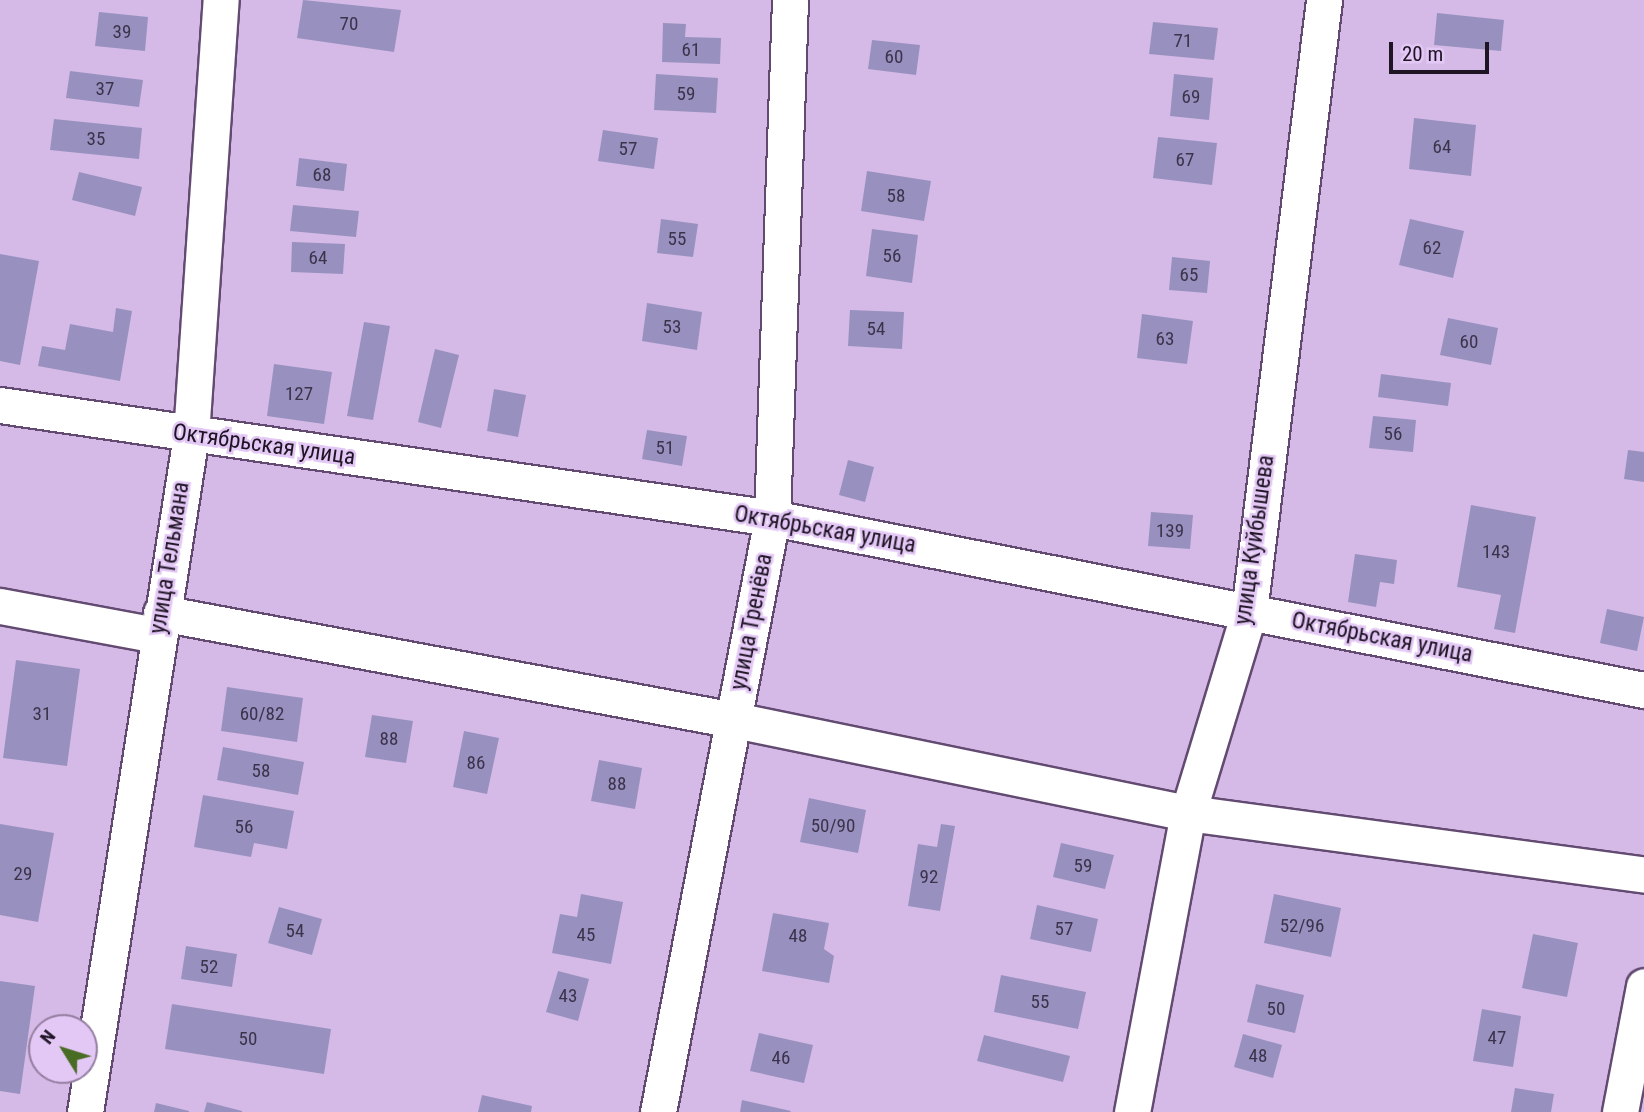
<!DOCTYPE html>
<html>
<head>
<meta charset="utf-8">
<style>
  body { margin:0 }
  #map { position:relative; width:1644px; height:1112px; overflow:hidden; background:#d5bae7; font-family:"Roboto Condensed",sans-serif }
  div>[style] { position:absolute }
  [style*='--x'] { left:calc(var(--x)*1px); top:calc(var(--y)*1px); width:calc(var(--w)*1px); rotate:calc(var(--a)*1deg) }
  .building>* { inset:0; background:#9891bf }
  .roads { filter:drop-shadow(2px 0 #624a71) drop-shadow(-2px 0 #624a71) drop-shadow(0 2px #624a71) drop-shadow(0 -2px #624a71) }
  .minor>* { height:35px; margin:-17.5px; padding:0 17.5px; transform-origin:17.5px; border-radius:17.5px; background:#fff }
  span { translate:-50% -50%; white-space:nowrap; text-align:center; line-height:1.15; -webkit-text-stroke:5px #e3c7f5; paint-order:stroke }
  .number-label { font-size:19px; color:#3c334b }
  .number-label span { -webkit-text-stroke-width:0 }
  .street-label { font-size:23px; color:#1e1424 }
  .north { position:absolute; left:28px; top:1014px; width:70px; height:70px; box-sizing:border-box; background:#e3c7f5; border:2px solid #947fa1; border-radius:50%; rotate:308deg; font-size:19px; font-weight:700; line-height:28px; text-align:center; color:#1e1424 }
  .north::after { content:''; display:block; margin:auto; width:24px; height:32px; background:#486c24; clip-path:polygon(50% 0,100% 100%,50% 72%,0 100%) }
  .scale { position:absolute; left:1389px; top:42px; width:100px; height:32px; box-sizing:border-box; border:4px solid #1e1424; border-top:0; padding-left:9px; font-size:21px; line-height:24px; white-space:nowrap; color:#1e1424; -webkit-text-stroke:5px #e3c7f5; paint-order:stroke }
</style>
</head>
<body>
<div id="map">
  <div class="building">
    <div style="clip-path:polygon(303px 0,401px 10px,394px 52px,297px 38px)"></div>
    <div style="clip-path:polygon(99px 12px,148px 17px,145px 51px,95px 46px)"></div>
    <div style="clip-path:polygon(1437px 13px,1504px 20px,1501px 51px,1434px 45px)"></div>
    <div style="clip-path:polygon(1153px 22px,1218px 28px,1214px 60px,1149px 54px)"></div>
    <div style="clip-path:polygon(663px 23px,686px 24px,685px 37px,721px 38px,720px 64px,662px 62px)"></div>
    <div style="clip-path:polygon(872px 40px,920px 45px,916px 75px,868px 69px)"></div>
    <div style="clip-path:polygon(70px 71px,143px 80px,139px 107px,66px 98px)"></div>
    <div style="clip-path:polygon(656px 74px,718px 78px,716px 113px,654px 110px)"></div>
    <div style="clip-path:polygon(1174px 74px,1213px 78px,1209px 120px,1170px 116px)"></div>
    <div style="clip-path:polygon(1414px 118px,1476px 125px,1471px 176px,1409px 169px)"></div>
    <div style="clip-path:polygon(54px 119px,142px 128px,139px 159px,50px 150px)"></div>
    <div style="clip-path:polygon(603px 130px,658px 138px,654px 169px,598px 161px)"></div>
    <div style="clip-path:polygon(1158px 137px,1217px 143px,1212px 185px,1153px 178px)"></div>
    <div style="clip-path:polygon(299px 158px,347px 164px,344px 191px,296px 186px)"></div>
    <div style="clip-path:polygon(867px 171px,931px 181px,924px 221px,861px 211px)"></div>
    <div style="clip-path:polygon(79px 172px,142px 187px,135px 216px,72px 200px)"></div>
    <div style="clip-path:polygon(293px 205px,359px 211px,356px 237px,290px 231px)"></div>
    <div style="clip-path:polygon(661px 219px,698px 224px,693px 257px,657px 253px)"></div>
    <div style="clip-path:polygon(1410px 219px,1464px 231px,1453px 278px,1399px 265px)"></div>
    <div style="clip-path:polygon(872px 229px,918px 235px,912px 283px,866px 276px)"></div>
    <div style="clip-path:polygon(292px 242px,345px 244px,343px 274px,291px 272px)"></div>
    <div style="clip-path:polygon(0 254px,39px 261px,20px 365px,0 361px)"></div>
    <div style="clip-path:polygon(1172px 257px,1210px 261px,1207px 293px,1169px 290px)"></div>
    <div style="clip-path:polygon(647px 303px,702px 312px,697px 350px,642px 341px)"></div>
    <div style="clip-path:polygon(116px 308px,132px 311px,120px 381px,38px 366px,42px 346px,65px 350px,70px 324px,113px 332px)"></div>
    <div style="clip-path:polygon(850px 310px,904px 312px,902px 349px,848px 346px)"></div>
    <div style="clip-path:polygon(1142px 314px,1193px 321px,1187px 364px,1137px 358px)"></div>
    <div style="clip-path:polygon(1448px 318px,1498px 328px,1491px 365px,1440px 355px)"></div>
    <div style="clip-path:polygon(364px 322px,390px 326px,373px 420px,347px 416px)"></div>
    <div style="clip-path:polygon(435px 349px,459px 355px,441px 428px,418px 422px)"></div>
    <div style="clip-path:polygon(274px 364px,332px 372px,324px 424px,267px 416px)"></div>
    <div style="clip-path:polygon(1381px 374px,1451px 383px,1448px 406px,1378px 397px)"></div>
    <div style="clip-path:polygon(494px 389px,526px 395px,518px 437px,487px 431px)"></div>
    <div style="clip-path:polygon(1373px 416px,1416px 420px,1413px 452px,1369px 448px)"></div>
    <div style="clip-path:polygon(647px 430px,687px 436px,682px 466px,642px 459px)"></div>
    <div style="clip-path:polygon(1628px 450px,1644px 452px,1644px 482px,1624px 479px)"></div>
    <div style="clip-path:polygon(848px 460px,874px 467px,865px 502px,839px 495px)"></div>
    <div style="clip-path:polygon(1471px 505px,1536px 517px,1515px 633px,1494px 629px,1501px 595px,1457px 587px)"></div>
    <div style="clip-path:polygon(1151px 512px,1193px 515px,1190px 549px,1148px 546px)"></div>
    <div style="clip-path:polygon(1355px 554px,1397px 560px,1394px 584px,1380px 582px,1376px 607px,1348px 602px)"></div>
    <div style="clip-path:polygon(1607px 609px,1644px 617px,1637px 651px,1600px 643px)"></div>
    <div style="clip-path:polygon(16px 660px,80px 669px,67px 766px,3px 758px)"></div>
    <div style="clip-path:polygon(227px 687px,303px 698px,297px 742px,221px 731px)"></div>
    <div style="clip-path:polygon(372px 715px,413px 721px,406px 763px,365px 757px)"></div>
    <div style="clip-path:polygon(464px 731px,499px 738px,487px 794px,453px 787px)"></div>
    <div style="clip-path:polygon(223px 747px,304px 762px,298px 795px,217px 780px)"></div>
    <div style="clip-path:polygon(599px 760px,642px 768px,635px 809px,591px 801px)"></div>
    <div style="clip-path:polygon(203px 795px,294px 811px,287px 849px,254px 843px,251px 857px,194px 847px)"></div>
    <div style="clip-path:polygon(809px 798px,866px 810px,858px 853px,800px 842px)"></div>
    <div style="clip-path:polygon(0 824px,54px 833px,38px 922px,0 915px)"></div>
    <div style="clip-path:polygon(941px 824px,955px 826px,940px 911px,908px 906px,918px 844px,937px 847px)"></div>
    <div style="clip-path:polygon(1061px 843px,1114px 855px,1105px 889px,1053px 877px)"></div>
    <div style="clip-path:polygon(581px 894px,623px 902px,611px 964px,552px 953px,560px 914px,577px 917px)"></div>
    <div style="clip-path:polygon(1274px 894px,1341px 908px,1331px 957px,1264px 943px)"></div>
    <div style="clip-path:polygon(1037px 905px,1098px 919px,1091px 952px,1030px 939px)"></div>
    <div style="clip-path:polygon(279px 907px,322px 919px,312px 955px,268px 943px)"></div>
    <div style="clip-path:polygon(773px 913px,829px 923px,824px 949px,834px 956px,829px 983px,762px 971px)"></div>
    <div style="clip-path:polygon(1533px 934px,1578px 943px,1567px 997px,1522px 988px)"></div>
    <div style="clip-path:polygon(186px 946px,237px 954px,232px 987px,181px 979px)"></div>
    <div style="clip-path:polygon(558px 971px,589px 979px,578px 1021px,546px 1012px)"></div>
    <div style="clip-path:polygon(1001px 975px,1086px 992px,1078px 1029px,994px 1012px)"></div>
    <div style="clip-path:polygon(0 981px,35px 986px,20px 1094px,0 1091px)"></div>
    <div style="clip-path:polygon(1256px 984px,1304px 995px,1295px 1033px,1247px 1022px)"></div>
    <div style="clip-path:polygon(172px 1004px,331px 1029px,324px 1074px,165px 1049px)"></div>
    <div style="clip-path:polygon(1482px 1009px,1521px 1016px,1513px 1067px,1473px 1061px)"></div>
    <div style="clip-path:polygon(759px 1033px,813px 1045px,804px 1083px,750px 1071px)"></div>
    <div style="clip-path:polygon(1243px 1034px,1282px 1045px,1273px 1078px,1234px 1067px)"></div>
    <div style="clip-path:polygon(984px 1035px,1070px 1056px,1063px 1082px,977px 1061px)"></div>
    <div style="clip-path:polygon(1515px 1088px,1554px 1094px,1551px 1112px,1511px 1112px)"></div>
    <div style="clip-path:polygon(482px 1095px,532px 1106px,531px 1112px,478px 1112px)"></div>
    <div style="clip-path:polygon(742px 1100px,791px 1111px,790px 1112px,740px 1112px)"></div>
    <div style="clip-path:polygon(207px 1102px,242px 1111px,242px 1112px,204px 1112px)"></div>
    <div style="clip-path:polygon(156px 1103px,189px 1111px,189px 1112px,154px 1112px)"></div>
  </div>
  <div class="roads">
    <div class="minor">
      <div style="--x:0;--y:405;--w:780;--a:8.33"></div>
      <div style="--x:772;--y:518;--w:889;--a:11.16"></div>
      <div style="--x:0;--y:606;--w:160;--a:10.5"></div>
      <div style="--x:161;--y:613;--w:583;--a:10.58"></div>
      <div style="--x:734;--y:720;--w:463;--a:11.6"></div>
      <div style="--x:1188;--y:813;--w:460;--a:7.7"></div>
      <div style="--x:85;--y:1112;--w:685;--a:-81.1"></div>
      <div style="--x:191;--y:435;--w:436;--a:-86.1"></div>
      <div style="--x:658;--y:1112;--w:605;--a:-79.14"></div>
      <div style="--x:772;--y:518;--w:518;--a:-88.01"></div>
      <div style="--x:1132;--y:1112;--w:304;--a:-79.4"></div>
      <div style="--x:1188;--y:813;--w:210;--a:-73.1"></div>
      <div style="--x:1249;--y:612;--w:617;--a:-83.01"></div>
      <div style="--x:1620;--y:1112;--w:128;--a:-79.2"></div>
    </div>
  </div>
  <div class="number-label">
    <span style="left:349px;top:24px">70</span>
    <span style="left:122px;top:32px">39</span>
    <span style="left:1183px;top:41px">71</span>
    <span style="left:691px;top:50px">61</span>
    <span style="left:894px;top:57px">60</span>
    <span style="left:105px;top:89px">37</span>
    <span style="left:686px;top:94px">59</span>
    <span style="left:1191px;top:97px">69</span>
    <span style="left:96px;top:139px">35</span>
    <span style="left:1442px;top:147px">64</span>
    <span style="left:628px;top:149px">57</span>
    <span style="left:1185px;top:160px">67</span>
    <span style="left:322px;top:175px">68</span>
    <span style="left:896px;top:196px">58</span>
    <span style="left:677px;top:239px">55</span>
    <span style="left:1432px;top:248px">62</span>
    <span style="left:892px;top:256px">56</span>
    <span style="left:318px;top:258px">64</span>
    <span style="left:1189px;top:275px">65</span>
    <span style="left:672px;top:327px">53</span>
    <span style="left:876px;top:329px">54</span>
    <span style="left:1165px;top:339px">63</span>
    <span style="left:1469px;top:342px">60</span>
    <span style="left:299px;top:394px">127</span>
    <span style="left:1393px;top:434px">56</span>
    <span style="left:665px;top:448px">51</span>
    <span style="left:1170px;top:531px">139</span>
    <span style="left:1496px;top:552px">143</span>
    <span style="left:42px;top:714px">31</span>
    <span style="left:262px;top:714px">60/82</span>
    <span style="left:389px;top:739px">88</span>
    <span style="left:476px;top:763px">86</span>
    <span style="left:261px;top:771px">58</span>
    <span style="left:617px;top:784px">88</span>
    <span style="left:833px;top:826px">50/90</span>
    <span style="left:244px;top:827px">56</span>
    <span style="left:1083px;top:866px">59</span>
    <span style="left:23px;top:874px">29</span>
    <span style="left:929px;top:877px">92</span>
    <span style="left:1302px;top:926px">52/96</span>
    <span style="left:1064px;top:929px">57</span>
    <span style="left:295px;top:931px">54</span>
    <span style="left:586px;top:935px">45</span>
    <span style="left:798px;top:936px">48</span>
    <span style="left:209px;top:967px">52</span>
    <span style="left:568px;top:996px">43</span>
    <span style="left:1040px;top:1002px">55</span>
    <span style="left:1276px;top:1009px">50</span>
    <span style="left:1497px;top:1038px">47</span>
    <span style="left:248px;top:1039px">50</span>
    <span style="left:1258px;top:1056px">48</span>
    <span style="left:781px;top:1058px">46</span>
  </div>
  <div class="street-label">
    <span style="left:264px;top:445px;rotate:8deg">Октябрьская улица</span>
    <span style="left:825px;top:530px;rotate:10deg">Октябрьская улица</span>
    <span style="left:1255px;top:540px;rotate:-82deg">улица Куйбышева</span>
    <span style="left:170px;top:558px;rotate:-81deg">улица Тельмана</span>
    <span style="left:752px;top:622px;rotate:-79deg">улица Тренёва</span>
    <span style="left:1382px;top:638px;rotate:11deg">Октябрьская улица</span>
  </div>
  <div class="north">N</div>
  <div class="scale">20 m</div>
</div>
</body>
</html>
